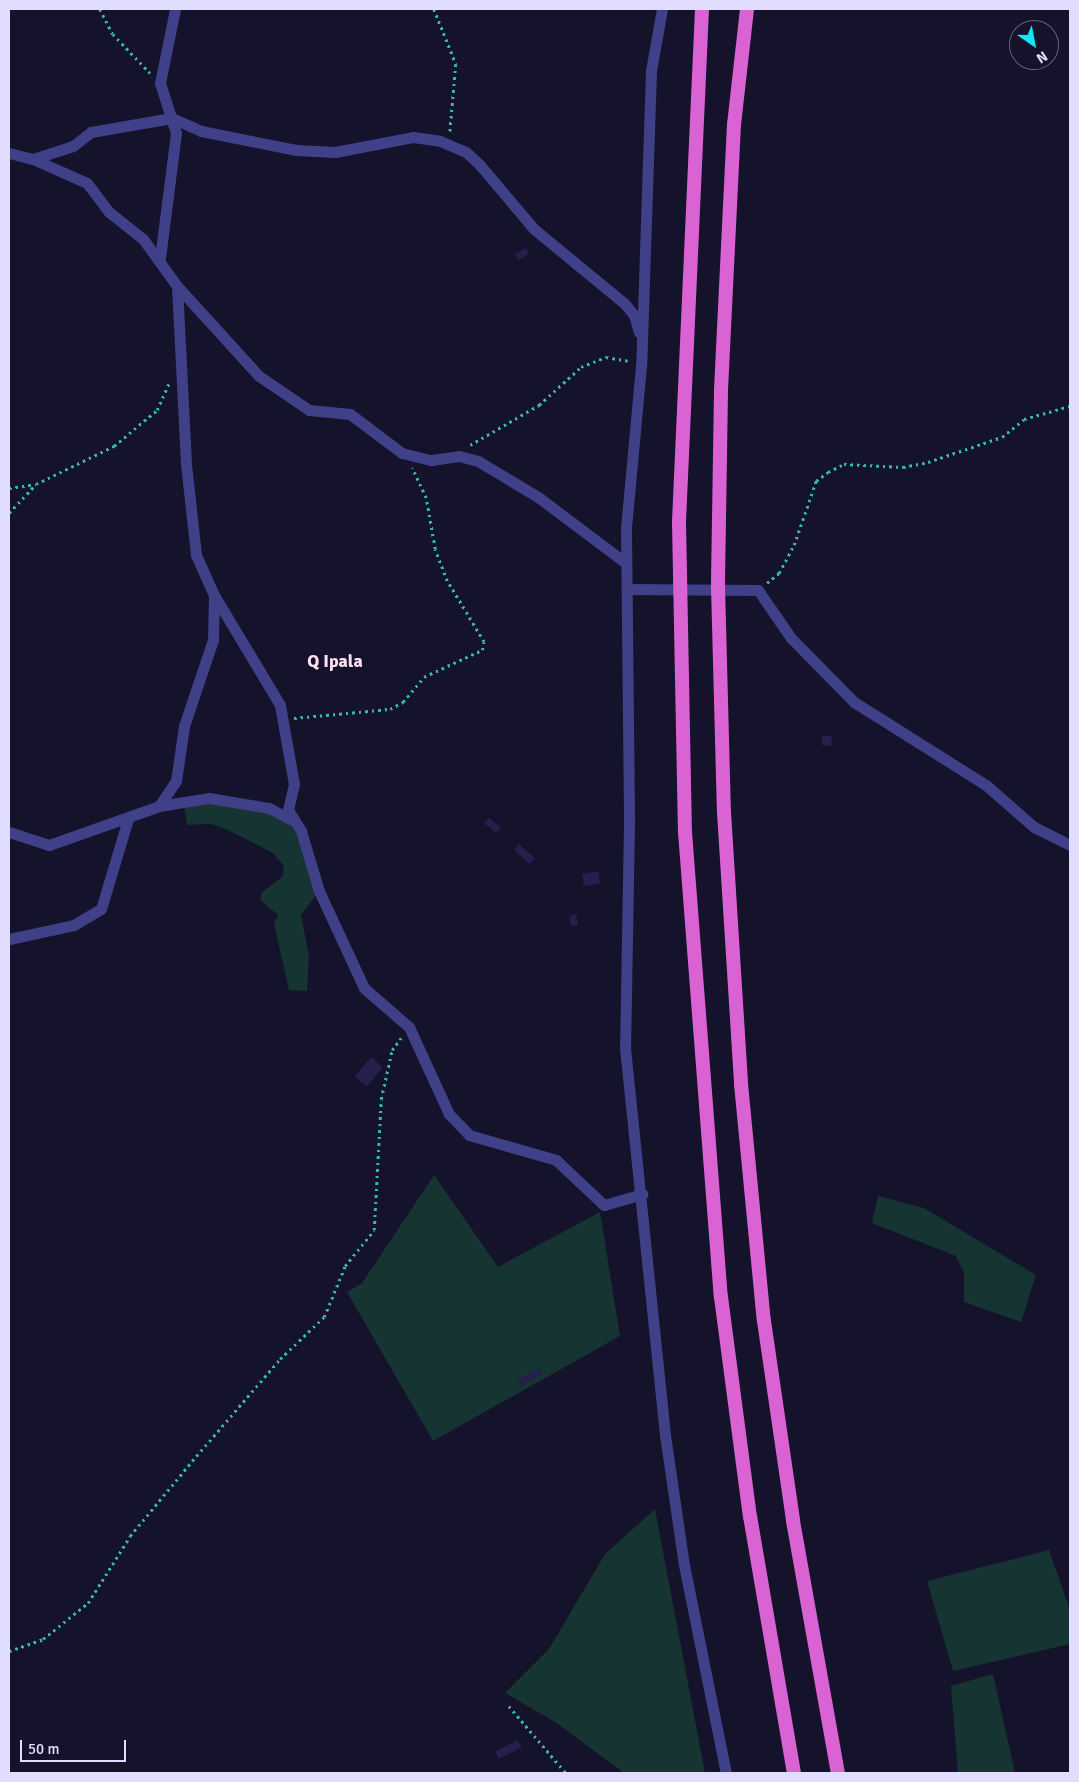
<!DOCTYPE html>
<html>
<head>
<meta charset="utf-8">
<style>
  body { margin:0 }
  #map { position:relative; width:1079px; height:1782px; overflow:hidden; background:#15122b; font-family:Signika,sans-serif }
  div>[style] { position:absolute }
  [style*='--x'] { left:calc(var(--x)*1px); top:calc(var(--y)*1px); width:calc(var(--w)*1px); rotate:calc(var(--a)*1deg) }
  .green>* { inset:0; background:#153432 }
  .building>* { inset:0; background:#261f4b }
  .path>* { height:2.5px; margin-top:-1.25px; transform-origin:0; background:repeating-linear-gradient(90deg,#36b9ac 0 2.5px,transparent 0 6.5px) }
  .minor>* { height:11px; margin:-5.5px; padding:0 5.5px; transform-origin:5.5px; border-radius:5.5px; background:#3f4087 }
  .trunk>* { height:14px; margin:-7px; padding:0 7px; transform-origin:7px; border-radius:7px; background:#da63d4 }
  span { translate:-50% -50%; white-space:nowrap; text-align:center; line-height:1.15; -webkit-text-stroke:4px #15122b; paint-order:stroke }
  .quarter-label { font-size:18px; color:#fedff4; font-weight:700 }
  .frame { position:absolute; inset:0; border:10px solid #e0ddfe; pointer-events:none }
  .north { position:absolute; left:1009px; top:20px; width:50px; height:50px; box-sizing:border-box; background:#15122b; border:1px solid #66637f; border-radius:50%; rotate:147deg; font-size:14px; font-weight:700; line-height:20px; text-align:center; color:#e0ddfe }
  .north::after { content:''; display:block; margin:auto; width:18px; height:22px; background:#12e8f5; clip-path:polygon(50% 0,100% 100%,50% 72%,0 100%) }
  .scale { position:absolute; left:20px; top:1740px; width:106px; height:22px; box-sizing:border-box; border:2px solid #e0ddfe; border-top:0; padding-left:6px; font-size:15px; line-height:18px; white-space:nowrap; color:#e0ddfe; -webkit-text-stroke:4px #15122b; paint-order:stroke }
</style>
</head>
<body>
<div id="map">
  <div class="green">
    <div style="clip-path:polygon(209px 798px,290px 819px,319px 891px,301px 915px,309px 956px,307px 991px,289px 990px,274px 924px,278px 915px,261px 901px,261px 893px,282px 877px,284px 866px,273px 853px,228px 830px,211px 824px,187px 825px,183px 800px)"></div>
    <div style="clip-path:polygon(434px 1175px,498px 1267px,600px 1212px,620px 1336px,433px 1441px,347px 1292px,362px 1283px)"></div>
    <div style="clip-path:polygon(878px 1196px,924px 1208px,1036px 1275px,1021px 1322px,964px 1302px,964px 1273px,956px 1256px,872px 1223px)"></div>
    <div style="clip-path:polygon(655px 1509px,705px 1773px,624px 1773px,555px 1722px,505px 1693px,549px 1649px,605px 1554px)"></div>
    <div style="clip-path:polygon(1049px 1550px,1070px 1610px,1070px 1644px,953px 1671px,927px 1581px)"></div>
    <div style="clip-path:polygon(993px 1674px,1015px 1773px,958px 1773px,951px 1686px)"></div>
  </div>
  <div class="building">
    <div style="clip-path:polygon(526px 248px,529px 254px,518px 260px,515px 254px)"></div>
    <div style="clip-path:polygon(822px 736px,832px 736px,831px 746px,822px 745px)"></div>
    <div style="clip-path:polygon(489px 818px,501px 828px,496px 833px,484px 823px)"></div>
    <div style="clip-path:polygon(519px 844px,535px 858px,530px 864px,514px 850px)"></div>
    <div style="clip-path:polygon(598px 871px,600px 883px,584px 886px,582px 874px)"></div>
    <div style="clip-path:polygon(576px 914px,578px 925px,571px 926px,569px 916px)"></div>
    <div style="clip-path:polygon(371px 1057px,383px 1067px,367px 1087px,355px 1077px)"></div>
    <div style="clip-path:polygon(540px 1368px,543px 1373px,520px 1386px,517px 1381px)"></div>
    <div style="clip-path:polygon(517px 1740px,522px 1747px,499px 1759px,495px 1752px)"></div>
  </div>
  <div class="path">
    <div style="--x:100;--y:9;--w:28;--a:63"></div>
    <div style="--x:113;--y:34;--w:54;--a:46.5"></div>
    <div style="--x:434;--y:9;--w:59;--a:68.2"></div>
    <div style="--x:456;--y:64;--w:69;--a:95"></div>
    <div style="--x:470;--y:445;--w:80;--a:-30.1"></div>
    <div style="--x:539;--y:405;--w:57;--a:-42.1"></div>
    <div style="--x:581;--y:367;--w:27;--a:-22"></div>
    <div style="--x:606;--y:357;--w:22;--a:10"></div>
    <div style="--x:9;--y:488;--w:27;--a:-8"></div>
    <div style="--x:36;--y:484;--w:87;--a:-26"></div>
    <div style="--x:114;--y:446;--w:56;--a:-39.9"></div>
    <div style="--x:157;--y:410;--w:30;--a:-66"></div>
    <div style="--x:9;--y:513;--w:38;--a:-47"></div>
    <div style="--x:767;--y:583;--w:16;--a:-40"></div>
    <div style="--x:779;--y:573;--w:32;--a:-62"></div>
    <div style="--x:794;--y:545;--w:68;--a:-71"></div>
    <div style="--x:816;--y:481;--w:15;--a:-37"></div>
    <div style="--x:828;--y:472;--w:18;--a:-27"></div>
    <div style="--x:844;--y:464;--w:59;--a:2.9"></div>
    <div style="--x:903;--y:467;--w:25;--a:-11"></div>
    <div style="--x:928;--y:462;--w:78;--a:-18.7"></div>
    <div style="--x:1002;--y:437;--w:28;--a:-39"></div>
    <div style="--x:1024;--y:419;--w:48;--a:-15.8"></div>
    <div style="--x:294;--y:718;--w:96;--a:-5.4"></div>
    <div style="--x:390;--y:709;--w:15;--a:-28"></div>
    <div style="--x:403;--y:702;--w:33;--a:-50"></div>
    <div style="--x:424;--y:677;--w:64;--a:-25"></div>
    <div style="--x:482;--y:650;--w:8;--a:-76"></div>
    <div style="--x:484;--y:642;--w:71;--a:-121.2"></div>
    <div style="--x:447;--y:581;--w:34;--a:-111"></div>
    <div style="--x:435;--y:549;--w:52;--a:-100"></div>
    <div style="--x:426;--y:498;--w:33;--a:-115"></div>
    <div style="--x:9;--y:1651;--w:36;--a:-19"></div>
    <div style="--x:43;--y:1639;--w:58;--a:-38.7"></div>
    <div style="--x:88;--y:1603;--w:79;--a:-57.9"></div>
    <div style="--x:130;--y:1536;--w:97;--a:-50.4"></div>
    <div style="--x:192;--y:1461;--w:135;--a:-49.2"></div>
    <div style="--x:280;--y:1359;--w:61;--a:-43.7"></div>
    <div style="--x:324;--y:1317;--w:55;--a:-67.6"></div>
    <div style="--x:345;--y:1266;--w:46;--a:-51.1"></div>
    <div style="--x:374;--y:1230;--w:131;--a:-86.9"></div>
    <div style="--x:381;--y:1099;--w:50;--a:-77.3"></div>
    <div style="--x:392;--y:1050;--w:15;--a:-53"></div>
    <div style="--x:509;--y:1706;--w:88;--a:49.6"></div>
  </div>
  <div class="minor">
    <div style="--x:662;--y:9;--w:63;--a:100.1"></div>
    <div style="--x:651;--y:71;--w:295;--a:91.9"></div>
    <div style="--x:641;--y:366;--w:164;--a:95.3"></div>
    <div style="--x:626;--y:529;--w:294;--a:89.4"></div>
    <div style="--x:629;--y:823;--w:225;--a:91"></div>
    <div style="--x:625;--y:1048;--w:389;--a:84.1"></div>
    <div style="--x:665;--y:1435;--w:131;--a:81.7"></div>
    <div style="--x:684;--y:1565;--w:212;--a:78.6"></div>
    <div style="--x:9;--y:153;--w:25;--a:14"></div>
    <div style="--x:33;--y:159;--w:42;--a:-18"></div>
    <div style="--x:73;--y:146;--w:23;--a:-38"></div>
    <div style="--x:91;--y:132;--w:82;--a:-9.8"></div>
    <div style="--x:172;--y:118;--w:32;--a:24"></div>
    <div style="--x:201;--y:131;--w:97;--a:11.3"></div>
    <div style="--x:296;--y:150;--w:39;--a:3"></div>
    <div style="--x:335;--y:152;--w:79;--a:-10.9"></div>
    <div style="--x:413;--y:137;--w:27;--a:8"></div>
    <div style="--x:440;--y:141;--w:28;--a:23"></div>
    <div style="--x:466;--y:152;--w:18;--a:43"></div>
    <div style="--x:479;--y:164;--w:85;--a:49.8"></div>
    <div style="--x:534;--y:229;--w:118;--a:39.5"></div>
    <div style="--x:625;--y:304;--w:14;--a:51"></div>
    <div style="--x:634;--y:315;--w:18;--a:74"></div>
    <div style="--x:33;--y:159;--w:59;--a:24"></div>
    <div style="--x:87;--y:183;--w:36;--a:53"></div>
    <div style="--x:109;--y:212;--w:43;--a:38.5"></div>
    <div style="--x:143;--y:239;--w:58;--a:54.1"></div>
    <div style="--x:177;--y:286;--w:178;--a:87.1"></div>
    <div style="--x:186;--y:464;--w:92;--a:83.7"></div>
    <div style="--x:196;--y:555;--w:44;--a:65.8"></div>
    <div style="--x:214;--y:595;--w:128;--a:59"></div>
    <div style="--x:280;--y:705;--w:80;--a:80"></div>
    <div style="--x:294;--y:784;--w:27;--a:103"></div>
    <div style="--x:288;--y:810;--w:25;--a:58"></div>
    <div style="--x:301;--y:831;--w:63;--a:73.3"></div>
    <div style="--x:319;--y:891;--w:107;--a:65.1"></div>
    <div style="--x:364;--y:988;--w:60;--a:40.9"></div>
    <div style="--x:409;--y:1027;--w:96;--a:65.3"></div>
    <div style="--x:449;--y:1114;--w:29;--a:46"></div>
    <div style="--x:469;--y:1135;--w:91;--a:16"></div>
    <div style="--x:556;--y:1160;--w:66;--a:43.2"></div>
    <div style="--x:604;--y:1205;--w:40;--a:-16"></div>
    <div style="--x:160;--y:258;--w:126;--a:-82.7"></div>
    <div style="--x:176;--y:133;--w:52;--a:-107.7"></div>
    <div style="--x:160;--y:83;--w:76;--a:-78.5"></div>
    <div style="--x:177;--y:286;--w:122;--a:47.7"></div>
    <div style="--x:259;--y:376;--w:60;--a:34.2"></div>
    <div style="--x:309;--y:410;--w:41;--a:5.6"></div>
    <div style="--x:350;--y:414;--w:65;--a:36.9"></div>
    <div style="--x:402;--y:453;--w:30;--a:14"></div>
    <div style="--x:431;--y:460;--w:28;--a:-8"></div>
    <div style="--x:459;--y:456;--w:20;--a:15"></div>
    <div style="--x:478;--y:461;--w:70;--a:31"></div>
    <div style="--x:538;--y:497;--w:110;--a:36.9"></div>
    <div style="--x:627;--y:589;--w:131;--a:0.4"></div>
    <div style="--x:758;--y:590;--w:58;--a:55.5"></div>
    <div style="--x:791;--y:638;--w:90;--a:45.5"></div>
    <div style="--x:854;--y:702;--w:156;--a:32.2"></div>
    <div style="--x:986;--y:785;--w:64;--a:41.2"></div>
    <div style="--x:1034;--y:827;--w:40;--a:26.6"></div>
    <div style="--x:159;--y:806;--w:51;--a:-9.1"></div>
    <div style="--x:209;--y:798;--w:61;--a:9.5"></div>
    <div style="--x:269;--y:808;--w:24;--a:28"></div>
    <div style="--x:9;--y:832;--w:42;--a:18"></div>
    <div style="--x:49;--y:845;--w:117;--a:-19.5"></div>
    <div style="--x:159;--y:806;--w:30;--a:-56"></div>
    <div style="--x:176;--y:781;--w:56;--a:-81.7"></div>
    <div style="--x:184;--y:726;--w:91;--a:-71.4"></div>
    <div style="--x:213;--y:640;--w:44;--a:-88.7"></div>
    <div style="--x:9;--y:939;--w:66;--a:-12.2"></div>
    <div style="--x:74;--y:925;--w:31;--a:-31"></div>
    <div style="--x:101;--y:909;--w:94;--a:-73.3"></div>
  </div>
  <div class="trunk">
    <div style="--x:702;--y:9;--w:514;--a:92.57"></div>
    <div style="--x:679;--y:522;--w:310;--a:88.9"></div>
    <div style="--x:685;--y:832;--w:466;--a:85.6"></div>
    <div style="--x:721;--y:1297;--w:221;--a:82.5"></div>
    <div style="--x:750;--y:1516;--w:261;--a:80.3"></div>
    <div style="--x:747;--y:9;--w:116;--a:96.4"></div>
    <div style="--x:734;--y:124;--w:267;--a:92.8"></div>
    <div style="--x:721;--y:391;--w:195;--a:90.9"></div>
    <div style="--x:718;--y:586;--w:226;--a:88.5"></div>
    <div style="--x:724;--y:812;--w:273;--a:86.4"></div>
    <div style="--x:741;--y:1084;--w:238;--a:84.5"></div>
    <div style="--x:764;--y:1321;--w:202;--a:81.7"></div>
    <div style="--x:793;--y:1521;--w:256;--a:79.9"></div>
  </div>
  <div class="quarter-label">
    <span style="left:335px;top:661px">Q Ipala</span>
  </div>
  <div class="frame"></div>
  <div class="north">N</div>
  <div class="scale">50 m</div>
</div>
</body>
</html>
